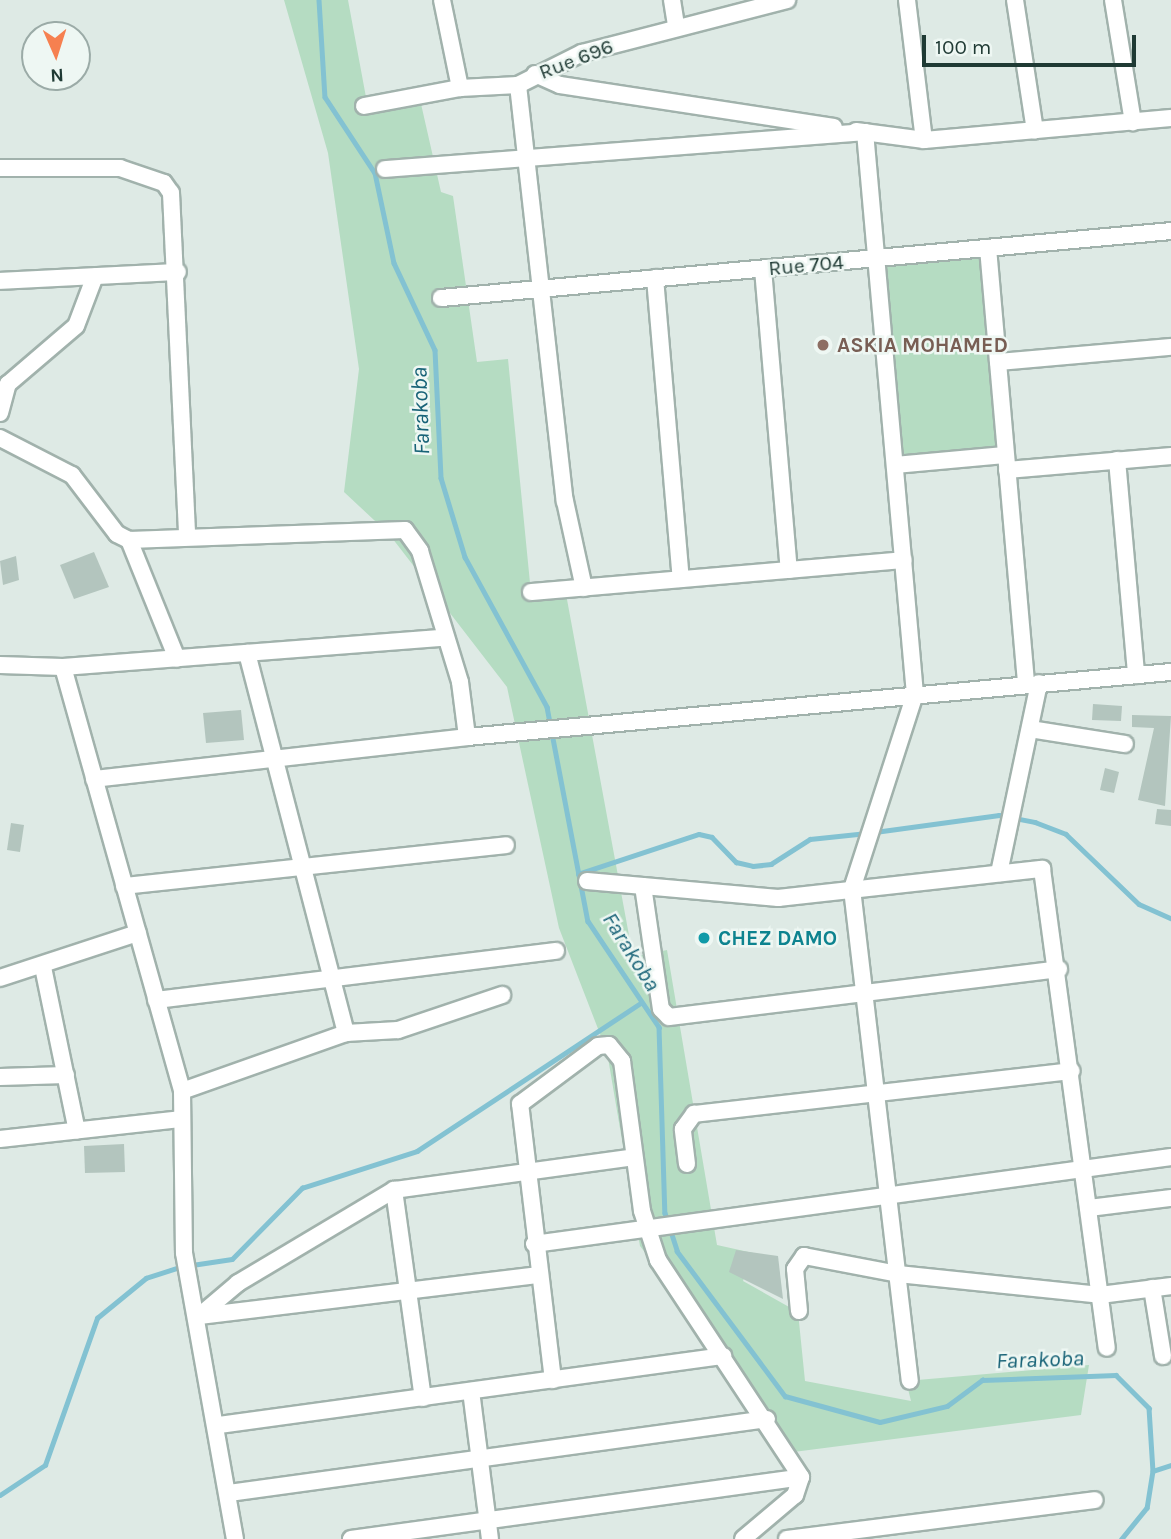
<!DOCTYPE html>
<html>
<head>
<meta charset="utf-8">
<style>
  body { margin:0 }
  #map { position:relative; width:1171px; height:1539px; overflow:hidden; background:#deeae5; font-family:Karla,sans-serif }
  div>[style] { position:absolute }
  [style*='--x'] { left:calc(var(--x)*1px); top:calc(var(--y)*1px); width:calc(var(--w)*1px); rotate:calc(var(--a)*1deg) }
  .green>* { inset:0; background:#b5dcc2 }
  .stream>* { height:4.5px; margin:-2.25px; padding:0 2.25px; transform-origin:2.25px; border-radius:2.25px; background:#83c2d2 }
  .building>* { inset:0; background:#b3c5be }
  .roads { filter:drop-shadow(2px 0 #a1b2ac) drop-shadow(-2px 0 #a1b2ac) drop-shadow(0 2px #a1b2ac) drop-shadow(0 -2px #a1b2ac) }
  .minor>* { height:16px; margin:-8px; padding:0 8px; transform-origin:8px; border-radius:8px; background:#fff }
  .dots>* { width:19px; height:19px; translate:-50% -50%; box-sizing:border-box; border:4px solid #eef7f3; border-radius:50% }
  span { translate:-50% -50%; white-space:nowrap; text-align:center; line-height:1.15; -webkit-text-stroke:5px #eef7f3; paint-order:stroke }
  .street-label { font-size:21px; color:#1f3a34 }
  .education-label { font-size:21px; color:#785e54; font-weight:700 }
  .left { translate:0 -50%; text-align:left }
  .culture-label { font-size:21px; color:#0d838f; font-weight:700 }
  .water-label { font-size:23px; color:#186377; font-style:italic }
  .north { position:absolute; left:21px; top:21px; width:70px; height:70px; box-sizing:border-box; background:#eef7f3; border:2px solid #9baba7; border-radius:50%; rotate:177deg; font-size:19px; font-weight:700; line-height:28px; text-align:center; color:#1f3a34 }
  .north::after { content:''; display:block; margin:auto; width:24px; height:32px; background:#f68050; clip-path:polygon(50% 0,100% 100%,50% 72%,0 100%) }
  .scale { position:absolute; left:922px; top:35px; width:214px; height:32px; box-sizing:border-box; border:4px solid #1f3a34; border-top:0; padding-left:9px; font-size:21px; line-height:24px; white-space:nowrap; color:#1f3a34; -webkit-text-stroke:5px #eef7f3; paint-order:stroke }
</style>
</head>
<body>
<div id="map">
  <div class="green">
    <div style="clip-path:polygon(284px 0,348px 0,368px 108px,419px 95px,441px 192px,453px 196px,477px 362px,508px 359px,531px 593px,566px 594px,633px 957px,667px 950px,717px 1245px,753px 1253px,743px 1281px,798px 1312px,805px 1381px,911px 1401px,906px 1381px,1089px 1365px,1081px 1415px,778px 1454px,683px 1301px,640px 1246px,607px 1052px,559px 928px,507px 687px,389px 534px,344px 492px,359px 369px,328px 153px)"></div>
    <div style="clip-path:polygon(981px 255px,998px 455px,902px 463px,885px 264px)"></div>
  </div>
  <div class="stream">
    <div style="--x:319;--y:0;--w:97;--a:86.5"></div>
    <div style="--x:325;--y:97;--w:91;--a:56.7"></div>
    <div style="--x:375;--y:173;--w:92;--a:78.1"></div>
    <div style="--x:394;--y:263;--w:96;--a:64.8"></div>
    <div style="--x:435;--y:350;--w:128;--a:87.3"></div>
    <div style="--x:441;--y:478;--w:83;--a:73.1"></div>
    <div style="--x:465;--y:557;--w:171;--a:61.3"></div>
    <div style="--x:547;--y:707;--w:218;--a:79.2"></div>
    <div style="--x:588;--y:921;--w:128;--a:56.2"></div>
    <div style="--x:659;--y:1027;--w:186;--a:88.2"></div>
    <div style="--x:665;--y:1213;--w:40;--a:72"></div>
    <div style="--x:677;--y:1251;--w:181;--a:53.3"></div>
    <div style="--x:785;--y:1396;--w:98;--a:15.3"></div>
    <div style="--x:880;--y:1422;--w:69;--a:-13.4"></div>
    <div style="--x:947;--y:1406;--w:44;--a:-36.6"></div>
    <div style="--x:982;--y:1380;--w:134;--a:-2.1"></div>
    <div style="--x:1116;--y:1375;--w:47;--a:45"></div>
    <div style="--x:1149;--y:1408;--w:63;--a:86.4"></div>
    <div style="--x:1153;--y:1471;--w:37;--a:99"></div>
    <div style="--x:1147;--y:1508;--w:40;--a:129"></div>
    <div style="--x:875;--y:832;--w:125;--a:-7.8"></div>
    <div style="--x:999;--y:815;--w:37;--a:11"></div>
    <div style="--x:1035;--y:822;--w:33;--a:21"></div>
    <div style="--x:1066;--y:834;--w:101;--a:43.8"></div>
    <div style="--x:1139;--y:904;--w:35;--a:24"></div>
    <div style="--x:578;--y:874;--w:127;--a:-18.3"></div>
    <div style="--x:699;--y:834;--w:13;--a:13"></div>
    <div style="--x:712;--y:837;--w:35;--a:46"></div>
    <div style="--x:736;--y:862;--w:17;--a:13"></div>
    <div style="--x:753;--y:866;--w:18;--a:-6"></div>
    <div style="--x:771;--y:864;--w:46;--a:-32.7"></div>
    <div style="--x:810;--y:839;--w:57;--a:-6"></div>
    <div style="--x:192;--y:1265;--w:40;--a:-8.5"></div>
    <div style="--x:232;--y:1259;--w:100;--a:-45.4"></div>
    <div style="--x:302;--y:1188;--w:121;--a:-17.8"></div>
    <div style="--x:417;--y:1151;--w:268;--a:-33.5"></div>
    <div style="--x:1153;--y:1471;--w:19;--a:-18"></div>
    <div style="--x:0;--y:1495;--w:54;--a:-33.7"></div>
    <div style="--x:45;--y:1465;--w:156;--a:-70.5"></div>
    <div style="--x:97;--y:1318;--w:63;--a:-39.2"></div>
    <div style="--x:146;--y:1278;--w:33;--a:-18"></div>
  </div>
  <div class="building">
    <div style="clip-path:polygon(94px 552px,109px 587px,74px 599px,60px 565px)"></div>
    <div style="clip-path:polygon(16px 556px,19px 580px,3px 585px,0 561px)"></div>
    <div style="clip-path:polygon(1093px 704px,1122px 706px,1121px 721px,1092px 720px)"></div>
    <div style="clip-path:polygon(241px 710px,244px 740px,206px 743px,203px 713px)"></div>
    <div style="clip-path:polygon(1132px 715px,1171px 716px,1165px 806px,1138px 800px,1154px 728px,1132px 727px)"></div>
    <div style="clip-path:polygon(1105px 768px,1119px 772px,1114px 793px,1100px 790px)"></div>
    <div style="clip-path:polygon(1157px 809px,1171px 810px,1171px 826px,1155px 824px)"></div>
    <div style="clip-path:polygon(11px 823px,24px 825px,20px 852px,7px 850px)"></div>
    <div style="clip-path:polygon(124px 1144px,125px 1172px,85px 1173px,84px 1146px)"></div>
    <div style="clip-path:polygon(736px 1250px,778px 1256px,783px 1299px,729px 1272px)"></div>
  </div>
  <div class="roads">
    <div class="minor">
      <div style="--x:442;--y:0;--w:90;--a:78.4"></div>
      <div style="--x:672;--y:0;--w:25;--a:81"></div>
      <div style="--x:907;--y:0;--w:141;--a:83.1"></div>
      <div style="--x:1015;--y:0;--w:132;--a:81.3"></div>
      <div style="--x:1113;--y:0;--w:124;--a:80.7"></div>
      <div style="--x:535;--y:74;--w:27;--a:24"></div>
      <div style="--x:560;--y:85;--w:277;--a:8.7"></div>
      <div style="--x:518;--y:85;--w:419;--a:83.6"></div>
      <div style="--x:565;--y:501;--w:89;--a:77.7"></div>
      <div style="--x:364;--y:106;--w:98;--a:-10.6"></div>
      <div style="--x:460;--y:88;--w:58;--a:-3"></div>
      <div style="--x:518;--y:85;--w:72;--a:-26.6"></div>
      <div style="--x:582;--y:53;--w:212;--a:-14.5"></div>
      <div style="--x:856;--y:131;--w:69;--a:7.5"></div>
      <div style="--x:924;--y:140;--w:248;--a:-5.1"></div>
      <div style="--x:0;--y:168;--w:120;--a:0"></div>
      <div style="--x:120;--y:168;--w:46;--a:18.8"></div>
      <div style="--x:164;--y:183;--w:12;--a:55"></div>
      <div style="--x:171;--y:193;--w:344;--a:87.3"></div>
      <div style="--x:385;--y:169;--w:481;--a:-4.4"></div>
      <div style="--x:865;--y:132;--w:564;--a:84.92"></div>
      <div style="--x:915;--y:694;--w:205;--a:107.9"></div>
      <div style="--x:852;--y:889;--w:495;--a:83.3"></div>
      <div style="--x:988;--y:248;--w:438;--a:85"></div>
      <div style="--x:763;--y:269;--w:302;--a:85.1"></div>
      <div style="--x:655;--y:278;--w:302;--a:85.1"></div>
      <div style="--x:0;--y:281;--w:178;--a:-2.9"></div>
      <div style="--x:441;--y:298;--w:733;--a:-5.24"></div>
      <div style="--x:998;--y:362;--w:174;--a:-5"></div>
      <div style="--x:0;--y:413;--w:30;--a:-75"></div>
      <div style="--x:8;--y:384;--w:89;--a:-40.5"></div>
      <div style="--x:76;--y:326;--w:53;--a:-69.2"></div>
      <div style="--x:0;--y:438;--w:81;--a:27.2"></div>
      <div style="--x:72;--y:475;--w:74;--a:52.7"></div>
      <div style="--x:117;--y:534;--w:13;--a:27"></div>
      <div style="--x:129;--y:540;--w:276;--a:-2.1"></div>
      <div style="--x:405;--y:530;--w:26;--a:54"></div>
      <div style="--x:420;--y:551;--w:137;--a:73"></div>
      <div style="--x:460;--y:682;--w:55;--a:82.7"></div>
      <div style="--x:1117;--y:460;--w:216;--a:84.9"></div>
      <div style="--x:895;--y:465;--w:110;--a:-5.2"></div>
      <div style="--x:1007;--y:470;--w:165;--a:-4.9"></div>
      <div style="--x:129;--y:540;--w:128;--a:68"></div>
      <div style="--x:531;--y:592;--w:374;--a:-4.9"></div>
      <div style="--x:247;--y:653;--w:393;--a:75.4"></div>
      <div style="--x:0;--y:665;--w:63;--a:1.8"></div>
      <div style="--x:63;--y:667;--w:381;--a:-4.4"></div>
      <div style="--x:63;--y:667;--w:440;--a:74.3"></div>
      <div style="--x:182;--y:1091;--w:162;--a:89.3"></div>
      <div style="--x:184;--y:1253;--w:291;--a:79.9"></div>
      <div style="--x:1030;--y:729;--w:96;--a:9"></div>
      <div style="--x:94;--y:779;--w:375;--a:-6.4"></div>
      <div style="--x:467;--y:737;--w:707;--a:-5.28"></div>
      <div style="--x:999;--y:873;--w:194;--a:-78.1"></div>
      <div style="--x:587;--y:881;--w:192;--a:5.1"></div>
      <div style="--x:778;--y:898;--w:266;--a:-6.3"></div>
      <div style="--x:1042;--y:869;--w:483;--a:82.3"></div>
      <div style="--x:124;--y:886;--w:384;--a:-6.1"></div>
      <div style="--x:643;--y:886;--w:124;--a:81.7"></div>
      <div style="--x:661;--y:1009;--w:11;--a:45"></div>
      <div style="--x:669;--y:1017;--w:393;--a:-7"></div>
      <div style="--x:43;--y:967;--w:167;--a:78.3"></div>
      <div style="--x:0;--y:978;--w:145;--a:-18.1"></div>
      <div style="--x:156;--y:1000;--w:403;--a:-7"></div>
      <div style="--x:0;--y:1077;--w:66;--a:-1.7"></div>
      <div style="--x:182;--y:1091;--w:174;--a:-19.5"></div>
      <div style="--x:346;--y:1033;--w:52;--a:-3.3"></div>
      <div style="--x:398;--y:1030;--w:110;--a:-18.6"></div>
      <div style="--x:0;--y:1139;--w:181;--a:-6.3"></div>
      <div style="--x:687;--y:1164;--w:35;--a:-97"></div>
      <div style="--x:683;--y:1129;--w:19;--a:-54"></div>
      <div style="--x:694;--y:1114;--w:380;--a:-6.5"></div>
      <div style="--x:394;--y:1190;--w:210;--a:82.1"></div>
      <div style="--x:1089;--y:1208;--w:83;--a:-7"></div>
      <div style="--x:534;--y:1244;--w:643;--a:-7.78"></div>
      <div style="--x:1152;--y:1288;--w:69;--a:80.8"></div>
      <div style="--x:799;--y:1311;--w:42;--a:-95.4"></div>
      <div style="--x:795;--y:1269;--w:16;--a:-55"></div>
      <div style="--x:804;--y:1256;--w:96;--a:10.8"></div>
      <div style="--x:898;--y:1274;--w:203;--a:5.9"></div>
      <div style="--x:1100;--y:1295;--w:72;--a:-7.2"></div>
      <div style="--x:199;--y:1316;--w:51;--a:-40.2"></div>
      <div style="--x:238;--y:1283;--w:182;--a:-30.8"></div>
      <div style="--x:394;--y:1190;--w:242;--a:-7.8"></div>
      <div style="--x:199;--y:1316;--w:341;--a:-6.9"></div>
      <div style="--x:553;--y:1380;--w:278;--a:-96.8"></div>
      <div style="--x:520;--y:1104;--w:97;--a:-36.6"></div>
      <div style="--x:598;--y:1046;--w:11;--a:-5"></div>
      <div style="--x:609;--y:1045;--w:21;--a:51"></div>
      <div style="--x:622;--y:1061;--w:151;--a:82.4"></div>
      <div style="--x:642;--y:1211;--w:52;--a:71.9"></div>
      <div style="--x:658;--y:1260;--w:260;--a:56.6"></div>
      <div style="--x:801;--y:1477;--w:19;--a:108"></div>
      <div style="--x:795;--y:1495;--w:68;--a:139.8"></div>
      <div style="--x:471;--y:1391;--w:149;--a:82.7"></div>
      <div style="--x:219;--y:1425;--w:509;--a:-7.8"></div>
      <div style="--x:229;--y:1493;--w:543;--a:-7.83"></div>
      <div style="--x:351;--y:1539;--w:454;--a:-7.8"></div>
      <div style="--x:787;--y:1539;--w:310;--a:-7.2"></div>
    </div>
  </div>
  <div class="dots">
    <div style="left:823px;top:345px;background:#8d6e63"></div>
    <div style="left:704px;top:938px;background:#0f9aa8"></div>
  </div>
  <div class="street-label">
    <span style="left:576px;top:59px;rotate:-21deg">Rue 696</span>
    <span style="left:806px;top:265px;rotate:-5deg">Rue 704</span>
  </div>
  <div class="education-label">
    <span class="left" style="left:837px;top:345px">ASKIA MOHAMED</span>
  </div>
  <div class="culture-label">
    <span class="left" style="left:718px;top:938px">CHEZ DAMO</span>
  </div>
  <div class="water-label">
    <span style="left:421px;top:411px;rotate:-92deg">Farakoba</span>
    <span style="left:631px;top:952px;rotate:58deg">Farakoba</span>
    <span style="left:1040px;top:1360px;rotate:-2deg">Farakoba</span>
  </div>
  <div class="north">N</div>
  <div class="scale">100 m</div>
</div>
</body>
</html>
